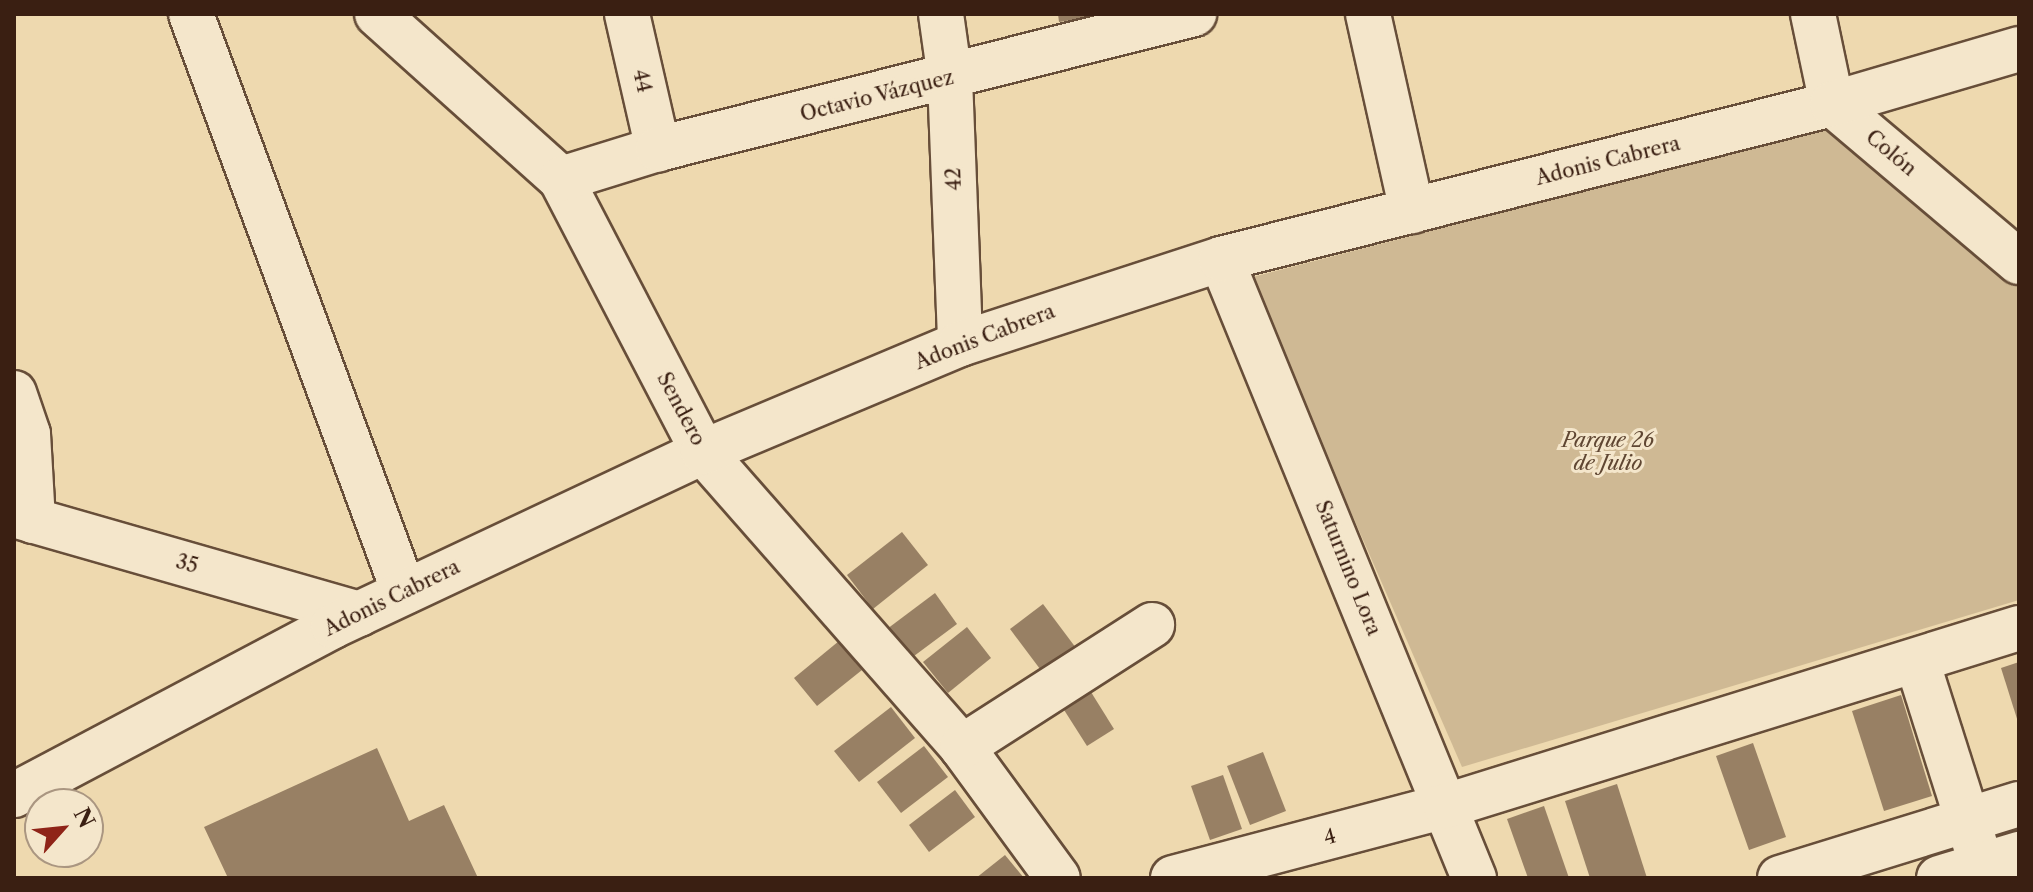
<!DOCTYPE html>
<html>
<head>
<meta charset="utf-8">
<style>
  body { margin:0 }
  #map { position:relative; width:2033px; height:892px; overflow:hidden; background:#eed9af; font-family:"Libre Caslon Text",serif }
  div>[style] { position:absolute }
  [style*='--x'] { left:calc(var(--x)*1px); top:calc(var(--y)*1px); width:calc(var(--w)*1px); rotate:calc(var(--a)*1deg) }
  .green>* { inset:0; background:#cfb994 }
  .building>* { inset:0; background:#988064 }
  .roads { filter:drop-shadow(2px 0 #674e39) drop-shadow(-2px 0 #674e39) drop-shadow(0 2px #674e39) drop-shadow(0 -2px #674e39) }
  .minor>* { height:44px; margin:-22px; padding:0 22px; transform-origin:22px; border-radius:22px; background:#f4e6cb }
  span { translate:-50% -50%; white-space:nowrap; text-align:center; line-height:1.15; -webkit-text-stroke:6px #f4e6cb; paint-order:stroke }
  .street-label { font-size:20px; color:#3a1f12 }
  .park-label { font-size:20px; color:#5f4632; font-style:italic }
  .frame { position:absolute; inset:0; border:16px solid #3a1f12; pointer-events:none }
  .north { position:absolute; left:24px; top:788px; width:80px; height:80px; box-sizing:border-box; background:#f4e6cb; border:2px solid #aa9681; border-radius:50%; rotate:63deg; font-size:22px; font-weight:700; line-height:32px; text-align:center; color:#3a1f12 }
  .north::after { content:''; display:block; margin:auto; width:28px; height:36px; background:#8f2418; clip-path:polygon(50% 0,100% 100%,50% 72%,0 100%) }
</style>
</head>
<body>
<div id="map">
  <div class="green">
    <div style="clip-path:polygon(1828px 128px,2019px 288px,2019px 600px,1462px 767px,1249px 278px)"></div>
  </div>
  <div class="building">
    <div style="clip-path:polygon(1058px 14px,1100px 14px,1100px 16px,1059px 22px)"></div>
    <div style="clip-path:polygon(902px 532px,928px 565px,873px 609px,847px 575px)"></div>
    <div style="clip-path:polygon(935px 593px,957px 624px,910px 659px,887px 629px)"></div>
    <div style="clip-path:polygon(1043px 604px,1079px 652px,1046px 677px,1010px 629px)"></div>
    <div style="clip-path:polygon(967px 627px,991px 658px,948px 693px,923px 662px)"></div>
    <div style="clip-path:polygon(839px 641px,862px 670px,817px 706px,794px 678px)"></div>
    <div style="clip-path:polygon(2019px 662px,2019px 721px,2018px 722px,2001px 668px)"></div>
    <div style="clip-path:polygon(1086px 684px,1114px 729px,1087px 746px,1059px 702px)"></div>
    <div style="clip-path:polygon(1901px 695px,1932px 796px,1884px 811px,1852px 711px)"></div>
    <div style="clip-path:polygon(891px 707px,915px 738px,859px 782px,834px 751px)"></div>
    <div style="clip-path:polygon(1753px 743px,1786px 837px,1749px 850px,1716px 756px)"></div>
    <div style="clip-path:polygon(924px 746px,948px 777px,901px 813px,877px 782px)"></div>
    <div style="clip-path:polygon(377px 748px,409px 821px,444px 805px,478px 878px,228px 878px,204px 827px)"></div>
    <div style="clip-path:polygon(1263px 752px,1286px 811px,1250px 825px,1227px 766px)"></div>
    <div style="clip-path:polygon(1223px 775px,1242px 829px,1210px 840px,1191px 786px)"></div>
    <div style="clip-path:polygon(1617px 784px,1647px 878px,1590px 878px,1565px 801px)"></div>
    <div style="clip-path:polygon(955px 790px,975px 817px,929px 852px,909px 825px)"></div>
    <div style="clip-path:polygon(1544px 806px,1569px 878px,1528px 878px,1507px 819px)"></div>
    <div style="clip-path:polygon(1005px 855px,1024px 878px,976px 878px)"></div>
  </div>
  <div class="roads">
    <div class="minor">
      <div style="--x:191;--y:14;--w:616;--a:69.77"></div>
      <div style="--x:377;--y:14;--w:247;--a:41.9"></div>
      <div style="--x:561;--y:179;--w:308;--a:62.5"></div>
      <div style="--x:703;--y:452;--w:393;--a:48.7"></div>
      <div style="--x:962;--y:747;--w:162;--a:53.8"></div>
      <div style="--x:627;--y:14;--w:139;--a:77.1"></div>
      <div style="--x:941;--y:14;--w:65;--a:82"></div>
      <div style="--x:950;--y:78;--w:266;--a:87.8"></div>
      <div style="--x:1368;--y:14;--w:202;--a:77.4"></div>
      <div style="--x:1813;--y:14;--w:92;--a:78.1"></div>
      <div style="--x:1832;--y:104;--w:245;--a:40.2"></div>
      <div style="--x:561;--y:179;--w:102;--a:-17.2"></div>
      <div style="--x:658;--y:149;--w:553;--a:-14.14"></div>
      <div style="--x:1221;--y:259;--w:669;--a:67.77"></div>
      <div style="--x:14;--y:393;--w:43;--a:71.1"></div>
      <div style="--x:28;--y:434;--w:87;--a:86.7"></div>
      <div style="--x:14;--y:515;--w:359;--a:16"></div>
      <div style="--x:1917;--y:661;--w:228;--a:72.4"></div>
      <div style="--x:962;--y:747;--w:226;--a:-32.7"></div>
      <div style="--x:14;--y:795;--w:361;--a:-27.9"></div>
      <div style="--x:333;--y:626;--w:409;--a:-25.2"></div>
      <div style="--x:703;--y:452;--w:279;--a:-22.8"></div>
      <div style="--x:960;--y:344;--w:274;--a:-18"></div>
      <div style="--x:1221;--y:259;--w:630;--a:-14.23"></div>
      <div style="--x:1832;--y:104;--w:195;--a:-16.4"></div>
      <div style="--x:1173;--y:878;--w:282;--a:-14.8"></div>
      <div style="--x:1446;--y:806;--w:600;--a:-17.26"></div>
      <div style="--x:1780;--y:878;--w:250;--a:-17.2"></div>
      <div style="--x:1939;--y:878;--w:84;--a:-16.7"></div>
    </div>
  </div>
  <div class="street-label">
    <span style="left:642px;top:81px;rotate:77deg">44</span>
    <span style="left:877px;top:96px;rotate:-14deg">Octavio Vázquez</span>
    <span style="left:1891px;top:153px;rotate:40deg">Colón</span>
    <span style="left:1608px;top:161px;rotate:-14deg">Adonis Cabrera</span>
    <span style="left:954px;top:179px;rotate:-92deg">42</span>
    <span style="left:985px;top:337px;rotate:-21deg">Adonis Cabrera</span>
    <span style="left:681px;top:409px;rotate:62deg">Sendero</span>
    <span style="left:187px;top:564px;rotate:16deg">35</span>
    <span style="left:1348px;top:568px;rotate:68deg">Saturnino Lora</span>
    <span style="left:392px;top:598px;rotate:-26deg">Adonis Cabrera</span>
    <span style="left:1330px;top:837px;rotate:-15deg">4</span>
  </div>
  <div class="park-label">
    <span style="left:1608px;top:452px">Parque 26<br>de Julio</span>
  </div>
  <div class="frame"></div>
  <div class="north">N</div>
</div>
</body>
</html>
